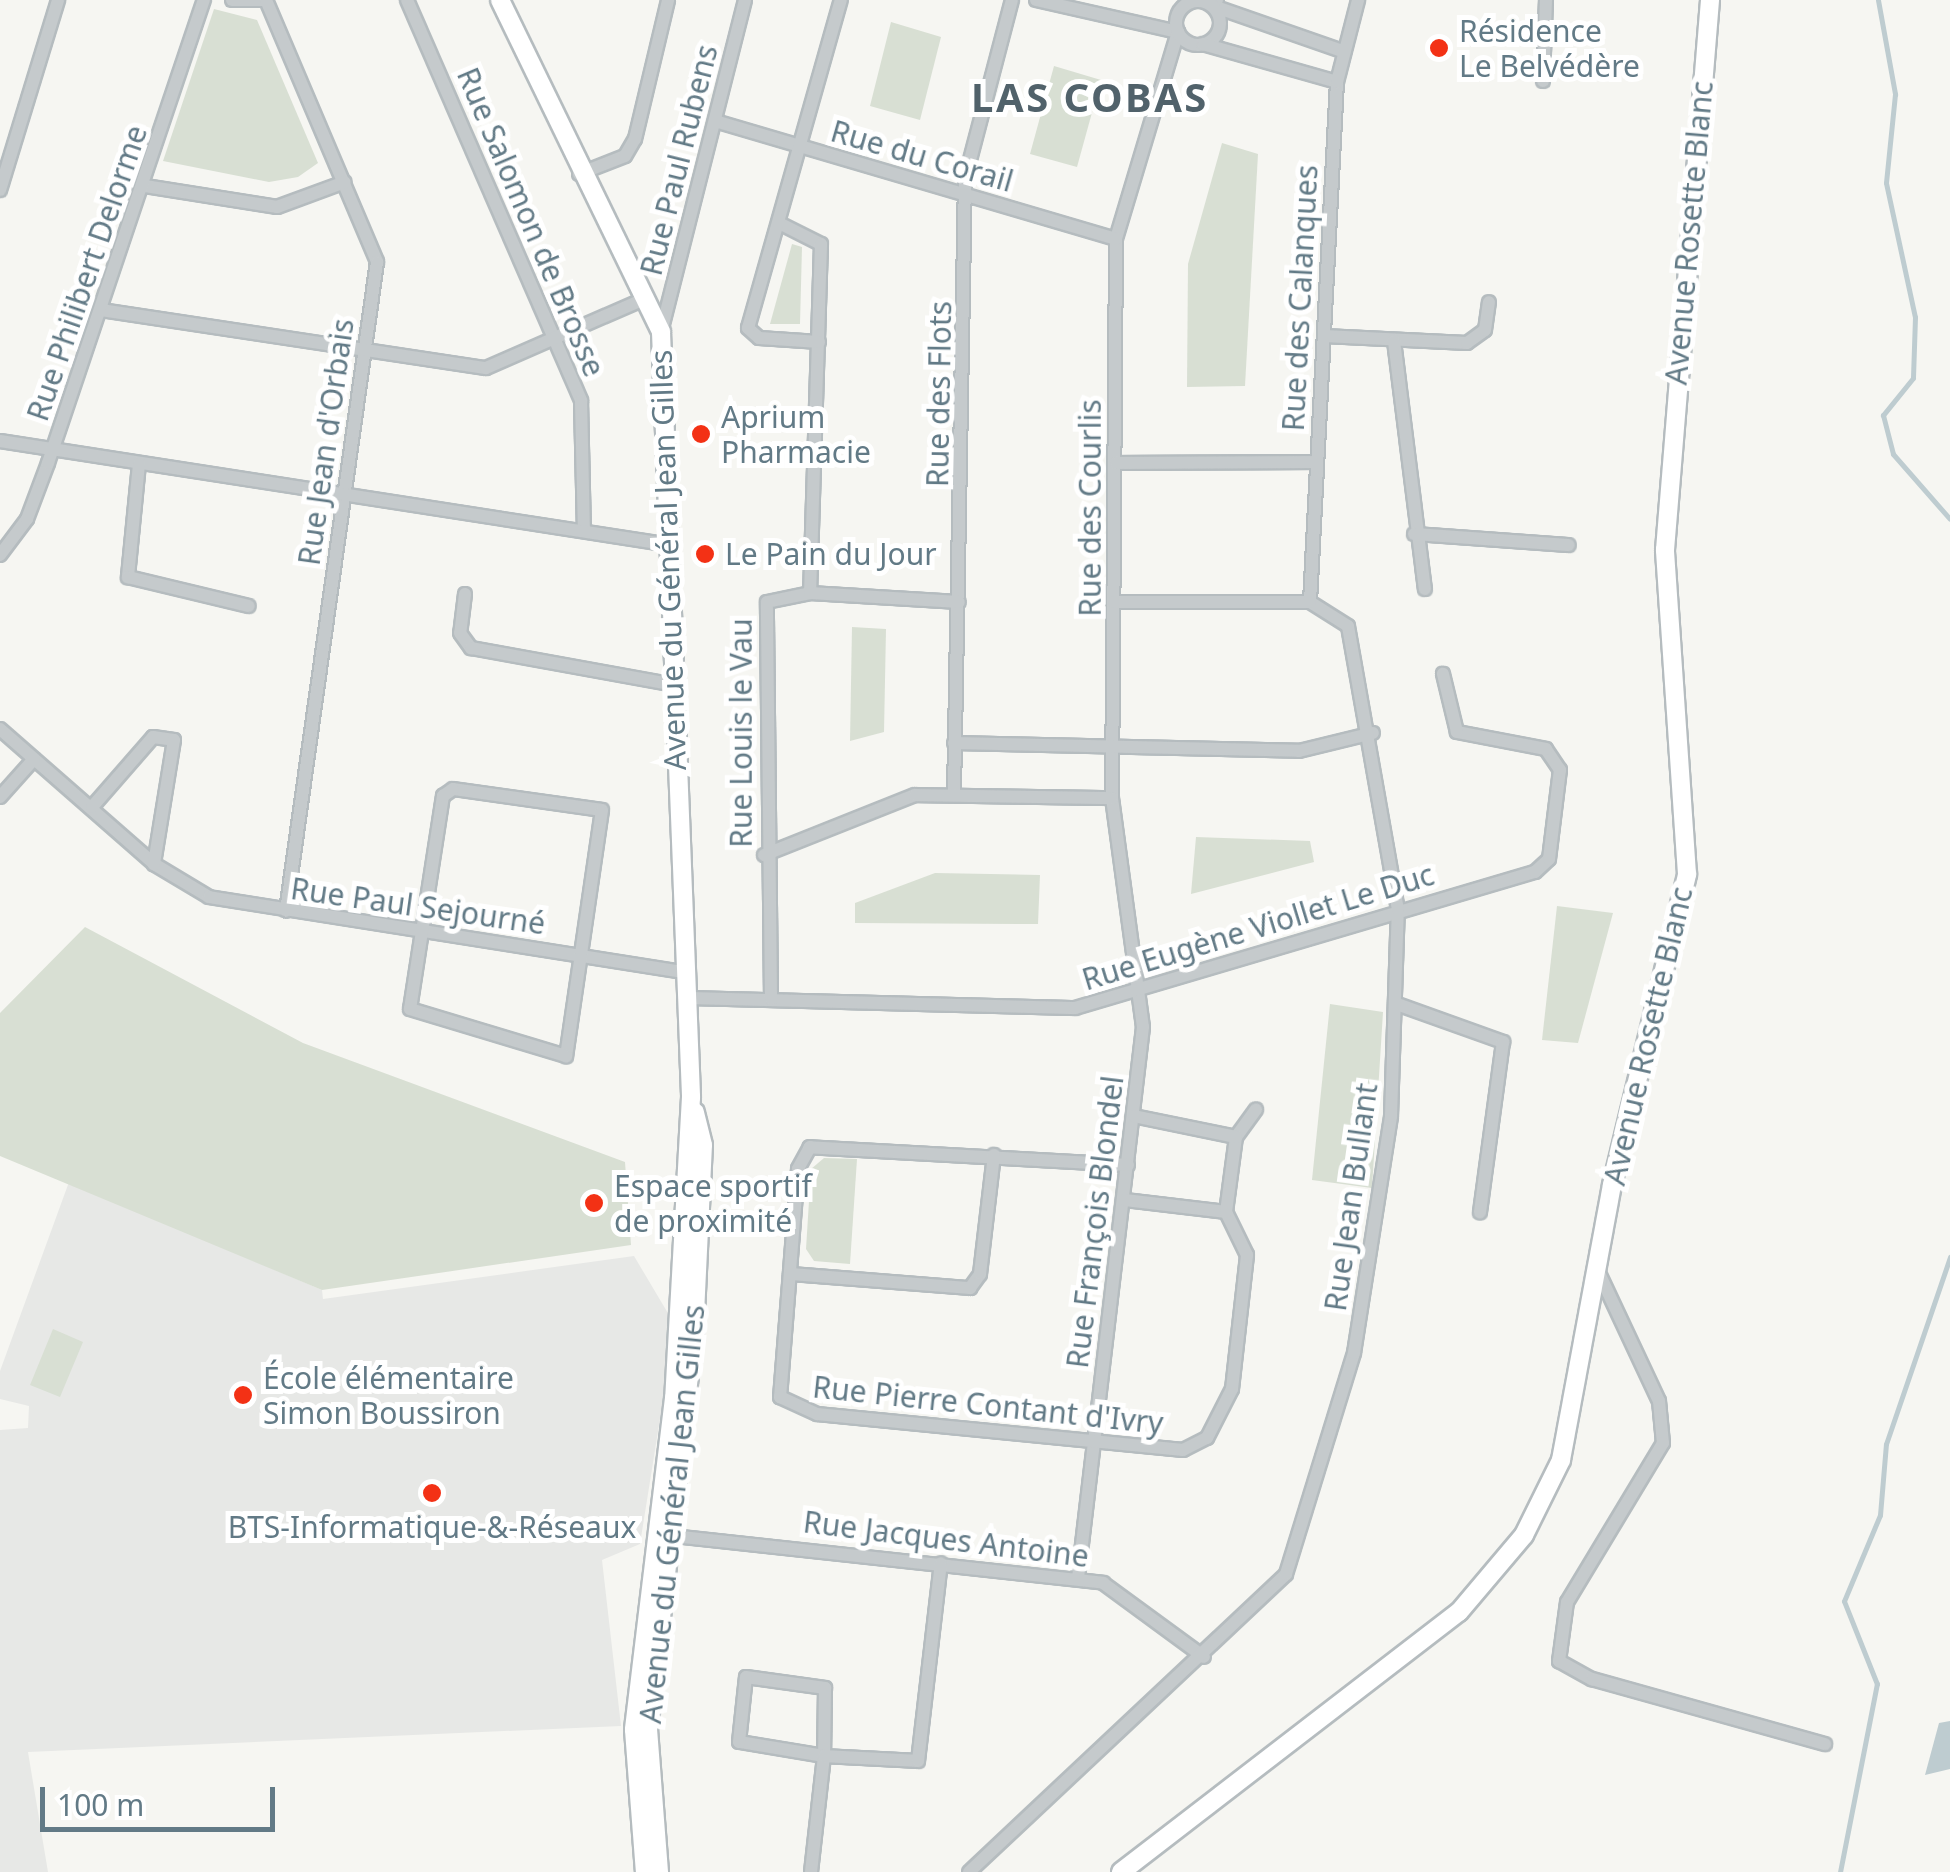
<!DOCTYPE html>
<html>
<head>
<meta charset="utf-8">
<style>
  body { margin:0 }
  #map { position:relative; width:1950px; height:1872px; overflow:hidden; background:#f6f6f2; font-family:"Noto Sans",sans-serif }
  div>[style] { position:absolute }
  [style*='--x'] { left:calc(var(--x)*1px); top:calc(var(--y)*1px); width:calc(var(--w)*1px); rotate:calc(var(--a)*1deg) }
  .built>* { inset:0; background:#e7e8e6 }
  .green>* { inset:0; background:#d8dfd3 }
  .water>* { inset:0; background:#beccd0 }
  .stream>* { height:5px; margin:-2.5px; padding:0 2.5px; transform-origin:2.5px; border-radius:2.5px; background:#beccd0 }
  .roads { filter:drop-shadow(2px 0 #b5bcbf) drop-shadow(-2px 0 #b5bcbf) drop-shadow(0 2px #b5bcbf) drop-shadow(0 -2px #b5bcbf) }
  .minor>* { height:12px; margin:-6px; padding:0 6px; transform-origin:6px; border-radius:6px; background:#c5cacc }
  .minor>.ring { margin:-6px; padding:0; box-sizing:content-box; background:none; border:12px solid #c5cacc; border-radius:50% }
  .secondary>* { height:18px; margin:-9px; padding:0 9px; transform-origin:9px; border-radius:9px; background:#fff }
  .dots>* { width:28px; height:28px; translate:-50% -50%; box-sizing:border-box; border:5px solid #fff; border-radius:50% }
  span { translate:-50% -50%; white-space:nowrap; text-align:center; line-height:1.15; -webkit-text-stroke:10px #fff; paint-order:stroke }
  .poi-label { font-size:30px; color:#627a86 }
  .left { translate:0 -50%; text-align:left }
  .street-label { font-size:30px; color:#627a86 }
  .district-label { font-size:40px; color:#51626b; font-weight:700; letter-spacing:2.5px }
  .scale { position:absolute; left:40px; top:1787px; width:235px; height:45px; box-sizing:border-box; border:5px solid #627a86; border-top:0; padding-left:12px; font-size:30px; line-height:35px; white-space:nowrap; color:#627a86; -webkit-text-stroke:8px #fff; paint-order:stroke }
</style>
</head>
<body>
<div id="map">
  <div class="built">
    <div style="clip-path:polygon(69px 1182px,322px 1290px,323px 1299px,634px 1256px,675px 1325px,640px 1544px,602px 1560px,621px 1726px,28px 1752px,48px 1872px,0 1872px,0 1430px,28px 1428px,29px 1406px,0 1399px,0 1371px)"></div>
  </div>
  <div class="green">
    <div style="clip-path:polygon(214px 9px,257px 20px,318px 163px,298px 177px,269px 182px,163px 161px)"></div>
    <div style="clip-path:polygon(891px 22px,941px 37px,920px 120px,870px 106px)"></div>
    <div style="clip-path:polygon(1054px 66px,1101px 80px,1077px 167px,1030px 154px)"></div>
    <div style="clip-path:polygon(1222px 143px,1258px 154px,1245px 386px,1187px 387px,1188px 264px)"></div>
    <div style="clip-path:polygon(792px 244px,802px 247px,800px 324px,770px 324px)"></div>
    <div style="clip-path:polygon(852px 627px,886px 629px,884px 732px,850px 741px)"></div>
    <div style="clip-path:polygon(1196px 837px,1310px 841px,1314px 862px,1191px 894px)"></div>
    <div style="clip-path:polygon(935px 873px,1040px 875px,1038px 924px,855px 923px,855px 903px)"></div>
    <div style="clip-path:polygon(1557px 906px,1613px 913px,1578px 1043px,1542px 1040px)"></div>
    <div style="clip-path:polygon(85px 927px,303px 1043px,625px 1162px,631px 1245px,322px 1290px,0 1156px,0 1013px)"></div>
    <div style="clip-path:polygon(1330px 1004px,1383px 1012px,1372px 1188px,1312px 1180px)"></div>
    <div style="clip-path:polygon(824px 1158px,857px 1159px,850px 1264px,814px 1261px,806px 1249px,811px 1169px)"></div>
    <div style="clip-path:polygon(53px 1329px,83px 1342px,60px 1397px,30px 1385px)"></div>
  </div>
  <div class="water">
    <div style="clip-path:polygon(1950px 1721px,1950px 1769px,1925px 1775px,1939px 1723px)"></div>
  </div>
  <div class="stream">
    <div style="--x:1878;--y:0;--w:96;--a:79.7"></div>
    <div style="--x:1895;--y:94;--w:89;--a:95.8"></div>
    <div style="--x:1886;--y:183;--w:137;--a:77.8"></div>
    <div style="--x:1915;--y:317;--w:61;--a:91.9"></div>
    <div style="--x:1913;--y:378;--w:48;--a:129"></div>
    <div style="--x:1883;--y:415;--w:40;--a:75.6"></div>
    <div style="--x:1893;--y:454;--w:86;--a:48.8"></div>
    <div style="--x:1840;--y:1872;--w:192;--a:-78.9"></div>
    <div style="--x:1877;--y:1684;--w:89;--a:-111.7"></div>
    <div style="--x:1844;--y:1601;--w:93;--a:-67.3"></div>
    <div style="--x:1880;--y:1515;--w:71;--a:-85.2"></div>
    <div style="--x:1886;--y:1444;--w:198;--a:-71.1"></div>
  </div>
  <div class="roads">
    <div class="minor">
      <div style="--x:232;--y:0;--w:34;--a:0"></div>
      <div style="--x:266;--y:0;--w:285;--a:67"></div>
      <div style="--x:377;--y:262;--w:655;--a:97.98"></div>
      <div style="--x:407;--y:0;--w:437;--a:66.5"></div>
      <div style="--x:581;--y:401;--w:129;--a:88.7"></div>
      <div style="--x:1036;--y:0;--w:146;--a:12.7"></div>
      <div style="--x:1178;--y:32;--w:216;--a:106.7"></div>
      <div style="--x:1116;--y:239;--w:559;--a:90.41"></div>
      <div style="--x:1112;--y:798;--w:231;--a:82.3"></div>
      <div style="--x:1143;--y:1027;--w:555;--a:96.73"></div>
      <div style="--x:1217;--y:0;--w:7;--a:124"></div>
      <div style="--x:1213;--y:6;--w:133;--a:19.2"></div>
      <div class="ring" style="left:1176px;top:1px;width:32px;height:32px"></div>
      <div style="--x:1203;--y:44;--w:139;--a:15.8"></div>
      <div style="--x:1543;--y:81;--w:81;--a:-87.9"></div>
      <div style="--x:715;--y:121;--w:418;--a:16.4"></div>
      <div style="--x:579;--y:174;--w:49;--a:-21.4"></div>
      <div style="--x:625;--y:156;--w:20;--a:-60"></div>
      <div style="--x:635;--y:139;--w:143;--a:-76.6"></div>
      <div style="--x:145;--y:186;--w:134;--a:9"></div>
      <div style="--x:277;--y:207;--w:72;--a:-20.2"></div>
      <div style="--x:0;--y:190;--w:199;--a:-73"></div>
      <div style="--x:779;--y:223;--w:47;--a:26.6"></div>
      <div style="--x:821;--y:244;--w:349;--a:91.8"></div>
      <div style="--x:101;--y:310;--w:389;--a:8.6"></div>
      <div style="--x:486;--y:368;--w:167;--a:-23.6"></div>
      <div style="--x:661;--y:332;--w:342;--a:-75.8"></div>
      <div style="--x:1324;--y:336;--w:143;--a:2.8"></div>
      <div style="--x:1467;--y:343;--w:22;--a:-36"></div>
      <div style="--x:1485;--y:330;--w:28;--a:-82"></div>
      <div style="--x:1394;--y:341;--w:250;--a:82.9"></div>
      <div style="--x:819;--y:342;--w:60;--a:-176.2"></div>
      <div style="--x:759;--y:338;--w:15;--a:-138"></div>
      <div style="--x:748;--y:328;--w:341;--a:-74.2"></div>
      <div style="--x:0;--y:441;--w:672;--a:8.82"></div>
      <div style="--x:1116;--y:463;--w:200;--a:-0.3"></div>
      <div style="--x:139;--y:464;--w:114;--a:95.6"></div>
      <div style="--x:128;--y:577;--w:124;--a:13.5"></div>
      <div style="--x:1414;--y:534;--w:155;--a:4.1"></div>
      <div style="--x:0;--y:555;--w:45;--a:-53.1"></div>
      <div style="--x:27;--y:519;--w:60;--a:-69.4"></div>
      <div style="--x:48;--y:463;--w:489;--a:-71.4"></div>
      <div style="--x:465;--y:594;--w:39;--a:97"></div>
      <div style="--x:460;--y:633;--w:19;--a:54"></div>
      <div style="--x:471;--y:648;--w:202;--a:10.3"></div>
      <div style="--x:1310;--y:602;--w:521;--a:-87.03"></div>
      <div style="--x:1337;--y:82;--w:85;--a:-75.6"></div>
      <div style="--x:0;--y:729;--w:205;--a:41.2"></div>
      <div style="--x:154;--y:864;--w:64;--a:31"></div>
      <div style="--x:209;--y:897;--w:481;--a:9"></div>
      <div style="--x:954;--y:743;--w:345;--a:1.3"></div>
      <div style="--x:1299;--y:751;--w:76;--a:-13.7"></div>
      <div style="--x:453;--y:789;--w:150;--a:8"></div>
      <div style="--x:602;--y:810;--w:249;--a:98.3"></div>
      <div style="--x:566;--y:1056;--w:163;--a:-163.2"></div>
      <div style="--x:410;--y:1009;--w:216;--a:-81.2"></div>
      <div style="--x:443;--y:796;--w:12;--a:-35"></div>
      <div style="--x:954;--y:795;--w:616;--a:-88.98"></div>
      <div style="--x:965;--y:179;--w:185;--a:-75.3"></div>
      <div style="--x:0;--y:797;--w:51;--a:-48.2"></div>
      <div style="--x:92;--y:807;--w:93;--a:-48.9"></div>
      <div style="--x:153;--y:737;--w:21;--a:8"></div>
      <div style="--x:174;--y:740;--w:126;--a:99.2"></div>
      <div style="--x:764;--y:855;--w:162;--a:-21.7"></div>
      <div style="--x:915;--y:795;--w:197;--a:0.9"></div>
      <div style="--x:685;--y:998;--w:390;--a:1.5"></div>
      <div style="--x:1075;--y:1008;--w:480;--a:-16.5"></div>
      <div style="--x:1535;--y:872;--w:19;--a:-43"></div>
      <div style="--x:1549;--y:859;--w:90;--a:-83"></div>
      <div style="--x:1560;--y:770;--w:25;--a:-124"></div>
      <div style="--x:1546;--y:749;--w:91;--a:-169.2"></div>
      <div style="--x:1457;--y:732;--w:60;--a:-103.6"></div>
      <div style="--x:771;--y:999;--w:397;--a:-90.6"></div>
      <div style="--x:767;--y:602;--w:44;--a:-11.8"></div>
      <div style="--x:810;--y:593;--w:149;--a:3.5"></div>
      <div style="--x:1397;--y:1004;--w:113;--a:19.7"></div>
      <div style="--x:1503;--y:1042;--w:172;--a:97.7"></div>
      <div style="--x:1236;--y:1137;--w:34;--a:-54"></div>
      <div style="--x:1128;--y:1165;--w:319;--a:-176.8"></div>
      <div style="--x:810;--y:1147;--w:25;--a:119"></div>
      <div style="--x:798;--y:1169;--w:229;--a:94.5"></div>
      <div style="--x:780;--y:1397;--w:41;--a:24.7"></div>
      <div style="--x:817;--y:1414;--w:368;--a:5.6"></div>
      <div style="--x:1183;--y:1450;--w:27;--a:-27"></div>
      <div style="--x:1207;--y:1438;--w:55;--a:-63"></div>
      <div style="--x:1232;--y:1389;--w:135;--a:-83.6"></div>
      <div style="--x:1247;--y:1255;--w:48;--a:-116"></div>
      <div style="--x:1125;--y:1200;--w:102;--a:6.8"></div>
      <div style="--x:1226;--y:1212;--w:76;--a:-82.4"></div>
      <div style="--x:1236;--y:1137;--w:104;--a:-168.4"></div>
      <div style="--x:1598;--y:1271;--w:144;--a:64.9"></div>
      <div style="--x:1659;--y:1401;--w:42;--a:84.6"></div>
      <div style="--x:1663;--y:1443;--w:186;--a:121.1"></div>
      <div style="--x:1567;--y:1602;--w:60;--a:97.7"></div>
      <div style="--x:1559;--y:1661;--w:38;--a:29"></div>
      <div style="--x:1592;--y:1679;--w:242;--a:15.6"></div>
      <div style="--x:791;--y:1274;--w:180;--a:4.5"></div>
      <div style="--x:970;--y:1288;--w:17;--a:-54"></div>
      <div style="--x:980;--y:1274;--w:120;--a:-83.3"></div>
      <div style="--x:664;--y:1535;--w:442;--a:6.2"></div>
      <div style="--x:1103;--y:1583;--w:125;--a:36.2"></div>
      <div style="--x:746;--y:1677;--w:80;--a:7.9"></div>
      <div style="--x:825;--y:1688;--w:68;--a:90.8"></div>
      <div style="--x:824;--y:1756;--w:86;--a:-170.6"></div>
      <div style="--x:739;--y:1742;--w:65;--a:-83.9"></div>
      <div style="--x:811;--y:1872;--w:117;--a:-83.6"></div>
      <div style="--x:824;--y:1756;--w:94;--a:3"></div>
      <div style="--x:918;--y:1761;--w:199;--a:-83.4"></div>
      <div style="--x:969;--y:1872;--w:435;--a:-43.2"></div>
      <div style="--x:1286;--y:1574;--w:231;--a:-72.9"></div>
      <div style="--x:1354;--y:1353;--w:240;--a:-81.1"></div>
      <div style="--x:1391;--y:1116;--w:206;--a:-88.1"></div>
      <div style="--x:1398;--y:910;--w:288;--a:-100"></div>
      <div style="--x:1348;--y:626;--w:45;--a:-147.7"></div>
      <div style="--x:1310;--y:602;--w:196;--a:180"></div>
    </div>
    <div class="secondary">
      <div style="--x:500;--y:0;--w:369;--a:64.1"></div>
      <div style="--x:661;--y:332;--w:766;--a:87.75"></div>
      <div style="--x:691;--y:1097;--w:301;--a:93.2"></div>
      <div style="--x:674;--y:1398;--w:334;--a:96.9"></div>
      <div style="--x:634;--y:1730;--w:142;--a:85.6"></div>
      <div style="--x:659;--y:1872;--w:142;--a:-94.4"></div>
      <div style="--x:648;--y:1730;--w:398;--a:-83.4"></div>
      <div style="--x:694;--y:1335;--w:190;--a:-87.3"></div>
      <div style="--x:703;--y:1145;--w:34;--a:-104"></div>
      <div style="--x:1121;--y:1872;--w:426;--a:-37.6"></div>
      <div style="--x:1459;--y:1612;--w:101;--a:-49.8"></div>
      <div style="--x:1524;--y:1535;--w:84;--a:-63.7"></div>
      <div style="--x:1561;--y:1460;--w:280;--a:-79.5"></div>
      <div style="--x:1612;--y:1185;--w:320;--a:-76.4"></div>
      <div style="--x:1687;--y:874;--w:325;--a:-93.9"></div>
      <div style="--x:1665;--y:550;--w:552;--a:-85.32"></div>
    </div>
  </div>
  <div class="dots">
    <div style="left:1439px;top:48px;background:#f33115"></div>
    <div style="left:701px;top:434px;background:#f33115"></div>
    <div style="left:705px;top:554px;background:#f33115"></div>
    <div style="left:594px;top:1203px;background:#f33115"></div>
    <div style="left:243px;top:1395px;background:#f33115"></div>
    <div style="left:432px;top:1493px;background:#f33115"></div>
  </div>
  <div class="poi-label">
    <span class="left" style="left:1459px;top:48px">Résidence<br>Le Belvédère</span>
    <span class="left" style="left:721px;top:434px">Aprium<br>Pharmacie</span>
    <span class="left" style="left:725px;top:554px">Le Pain du Jour</span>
    <span class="left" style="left:614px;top:1203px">Espace sportif<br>de proximité</span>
    <span class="left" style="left:263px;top:1395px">École élémentaire<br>Simon Boussiron</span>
    <span style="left:432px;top:1527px">BTS-Informatique-&amp;-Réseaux</span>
  </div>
  <div class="street-label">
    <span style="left:922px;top:156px;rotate:16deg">Rue du Corail</span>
    <span style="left:679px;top:160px;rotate:-76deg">Rue Paul Rubens</span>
    <span style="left:531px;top:222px;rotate:67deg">Rue Salomon de Brosse</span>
    <span style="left:1689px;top:233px;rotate:-85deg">Avenue Rosette Blanc</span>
    <span style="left:87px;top:273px;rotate:-71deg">Rue Philibert Delorme</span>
    <span style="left:1300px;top:298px;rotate:-87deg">Rue des Calanques</span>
    <span style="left:939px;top:394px;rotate:-89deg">Rue des Flots</span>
    <span style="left:326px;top:442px;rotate:-82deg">Rue Jean d'Orbais</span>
    <span style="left:1090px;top:508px;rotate:-90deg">Rue des Courlis</span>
    <span style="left:668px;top:560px;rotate:-92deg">Avenue du Général Jean Gilles</span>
    <span style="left:741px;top:733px;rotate:-90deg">Rue Louis le Vau</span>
    <span style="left:418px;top:906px;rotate:8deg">Rue Paul Sejourné</span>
    <span style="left:1258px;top:927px;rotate:-17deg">Rue Eugène Viollet Le Duc</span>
    <span style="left:1648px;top:1036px;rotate:-77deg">Avenue Rosette Blanc</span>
    <span style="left:1351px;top:1197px;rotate:-82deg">Rue Jean Bullant</span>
    <span style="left:1095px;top:1222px;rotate:-83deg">Rue François Blondel</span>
    <span style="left:988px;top:1405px;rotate:6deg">Rue Pierre Contant d'Ivry</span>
    <span style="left:672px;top:1514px;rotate:-84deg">Avenue du Général Jean Gilles</span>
    <span style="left:946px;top:1539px;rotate:7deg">Rue Jacques Antoine</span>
  </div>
  <div class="district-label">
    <span style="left:1090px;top:97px">LAS COBAS</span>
  </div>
  <div class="scale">100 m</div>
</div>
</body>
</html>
